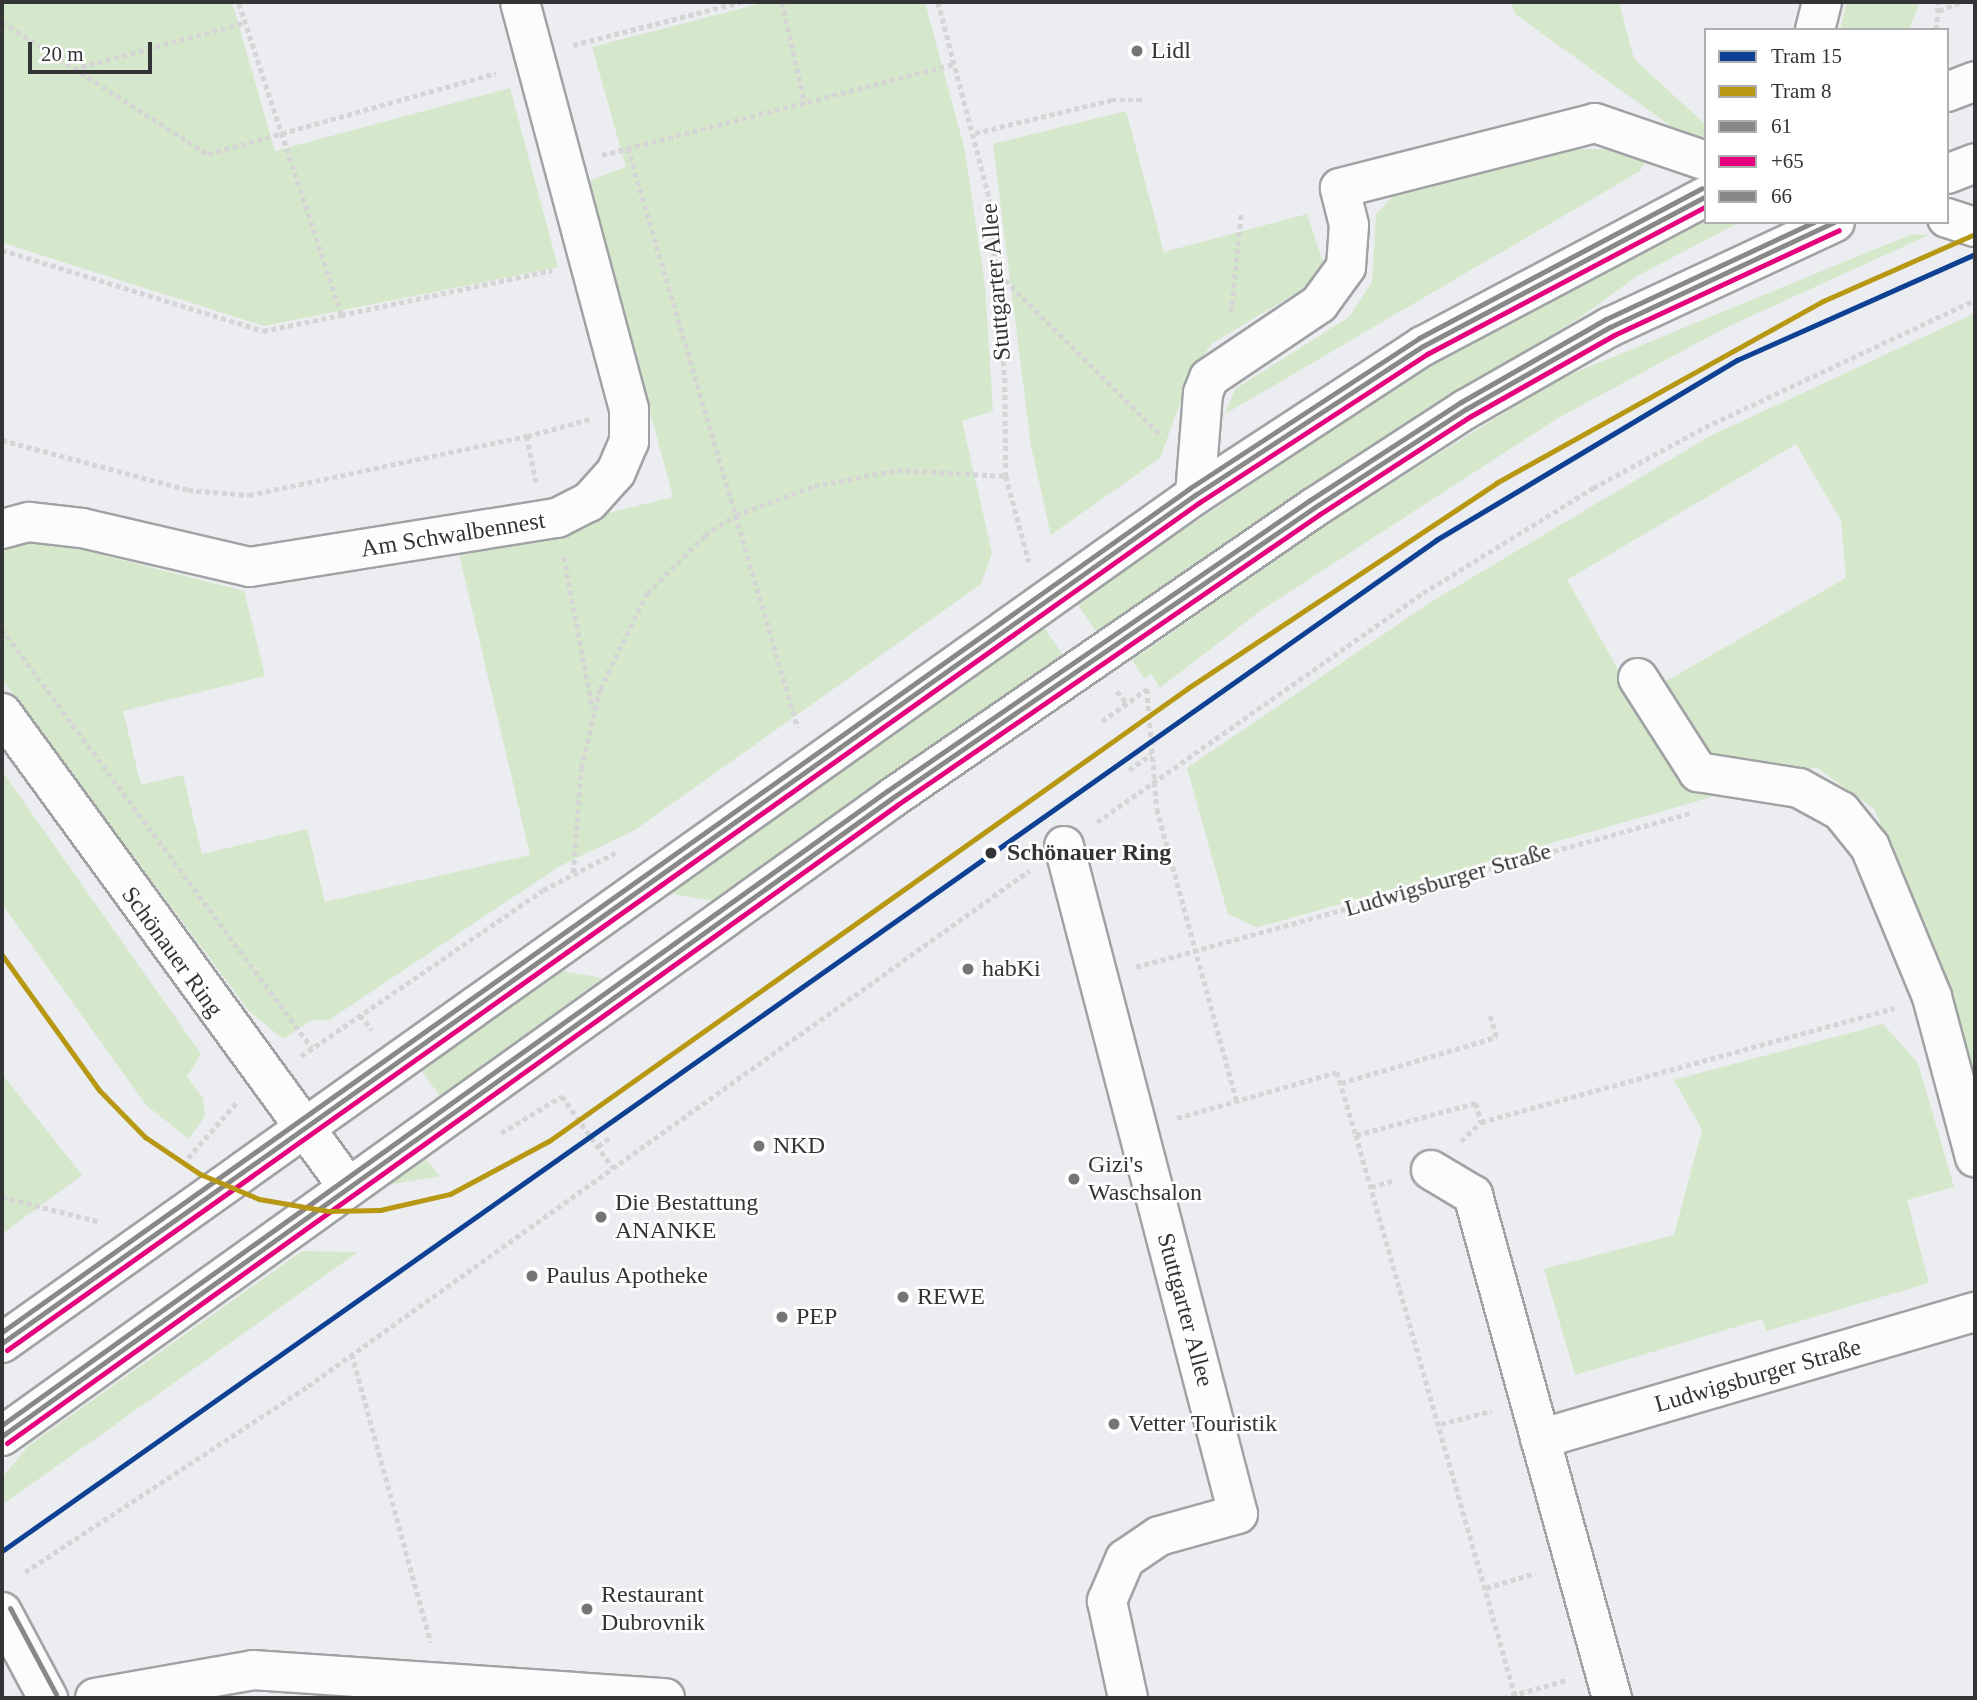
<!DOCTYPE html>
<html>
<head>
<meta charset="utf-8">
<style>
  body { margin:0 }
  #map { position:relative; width:1977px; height:1700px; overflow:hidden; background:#ebedf0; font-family:Georgia,serif }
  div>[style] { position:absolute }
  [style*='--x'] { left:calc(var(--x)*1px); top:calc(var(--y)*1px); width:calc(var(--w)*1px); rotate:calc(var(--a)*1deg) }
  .green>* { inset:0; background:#d6e8cb }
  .path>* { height:4.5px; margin-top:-2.25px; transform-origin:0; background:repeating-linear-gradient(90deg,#d5d5d6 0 5px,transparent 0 8.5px) }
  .roads { filter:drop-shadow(2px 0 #a0a2a4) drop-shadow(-2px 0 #a0a2a4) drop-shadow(0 2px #a0a2a4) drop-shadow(0 -2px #a0a2a4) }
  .minor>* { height:38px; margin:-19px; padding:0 19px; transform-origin:19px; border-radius:19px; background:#fcfcfd }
  .major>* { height:38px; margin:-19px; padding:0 19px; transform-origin:19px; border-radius:19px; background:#fcfcfd }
  .bus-1>* { height:5px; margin:-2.5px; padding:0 2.5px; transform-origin:2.5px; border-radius:2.5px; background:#888 }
  .bus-2>* { height:5px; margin:-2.5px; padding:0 2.5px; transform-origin:2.5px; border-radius:2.5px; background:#e5007d }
  .bus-3>* { height:5px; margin:-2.5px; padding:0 2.5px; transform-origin:2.5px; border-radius:2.5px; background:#888 }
  .tram-1>* { height:5px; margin:-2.5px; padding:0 2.5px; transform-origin:2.5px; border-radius:2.5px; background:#0e4094 }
  .tram-2>* { height:5px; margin:-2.5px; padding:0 2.5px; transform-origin:2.5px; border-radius:2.5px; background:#b89713 }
  .dots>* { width:19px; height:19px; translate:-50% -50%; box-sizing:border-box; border:4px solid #fff; border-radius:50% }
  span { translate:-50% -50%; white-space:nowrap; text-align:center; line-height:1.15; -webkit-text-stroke:5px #fff; paint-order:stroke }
  .poi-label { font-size:24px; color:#333436 }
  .left { translate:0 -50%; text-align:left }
  .street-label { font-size:24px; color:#333436 }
  .stop-label { font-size:24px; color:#333436; font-weight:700 }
  .frame { position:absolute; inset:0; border:4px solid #333436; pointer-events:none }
  .legend { position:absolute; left:1704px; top:28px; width:245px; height:196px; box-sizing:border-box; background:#fff; border:2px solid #adaeaf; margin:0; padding:9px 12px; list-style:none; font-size:21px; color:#333436 }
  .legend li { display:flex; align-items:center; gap:14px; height:35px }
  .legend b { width:35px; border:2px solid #adaeaf }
  .scale { position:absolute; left:28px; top:42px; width:124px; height:32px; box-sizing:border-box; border:4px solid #333436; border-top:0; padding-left:9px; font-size:21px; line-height:24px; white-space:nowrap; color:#333436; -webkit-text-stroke:5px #fff; paint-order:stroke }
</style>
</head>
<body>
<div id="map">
  <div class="green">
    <div style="clip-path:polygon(2px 2px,232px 2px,275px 151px,510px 88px,558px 267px,264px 326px,3px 243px)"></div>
    <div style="clip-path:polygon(766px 2px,925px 2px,965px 151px,985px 286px,993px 411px,962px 421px,992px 553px,981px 584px,635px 830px,560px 866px,329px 1020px,312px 1020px,283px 1039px,249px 1011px,2px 679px,2px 545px,43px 540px,244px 591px,265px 676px,123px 711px,141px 785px,183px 775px,202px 854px,307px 829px,325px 902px,530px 855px,458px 550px,673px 497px,588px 181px,626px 167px,592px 47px)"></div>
    <div style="clip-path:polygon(1511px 2px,1619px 2px,1634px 59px,1706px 125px,1706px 135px,1693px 142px,1515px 14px)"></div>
    <div style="clip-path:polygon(1847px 2px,1920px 2px,1909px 30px,1840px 30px)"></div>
    <div style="clip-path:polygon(1126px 111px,1164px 252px,1307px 214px,1323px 262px,1308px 286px,1211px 344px,1189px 379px,1160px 458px,1051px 535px,1031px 446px,993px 144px)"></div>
    <div style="clip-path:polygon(1551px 149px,1604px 149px,1646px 160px,1640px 171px,1225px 414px,1235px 389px,1349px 317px,1372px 282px,1376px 214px,1399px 189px)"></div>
    <div style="clip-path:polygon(1706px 217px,1740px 222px,1637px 276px,1581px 317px,1366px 448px,1097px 633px,1076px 602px,1452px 350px)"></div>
    <div style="clip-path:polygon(1912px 234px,1929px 235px,1725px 328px,1558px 418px,1260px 611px,1160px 688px,1151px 674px,1144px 679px,1132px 660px,1348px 510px,1557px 380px)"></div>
    <div style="clip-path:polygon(evenodd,1975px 313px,1975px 1088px,1939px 962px,1874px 809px,1816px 767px,1274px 923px,1256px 927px,1228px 914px,1187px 768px,1431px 602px,1710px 436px,1975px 313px,1796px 444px,1841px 521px,1846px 578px,1635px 699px,1567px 580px,1796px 444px)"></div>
    <div style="clip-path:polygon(1043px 626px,1063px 655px,714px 901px,663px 892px)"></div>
    <div style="clip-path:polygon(2px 771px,201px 1054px,187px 1077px,203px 1098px,205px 1116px,189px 1139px,146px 1105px,2px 904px)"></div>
    <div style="clip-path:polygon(556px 970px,603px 978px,440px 1096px,420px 1069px)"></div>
    <div style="clip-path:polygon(1883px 1024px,1918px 1063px,1954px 1187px,1907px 1200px,1929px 1283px,1766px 1331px,1762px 1319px,1575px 1375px,1544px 1269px,1674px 1235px,1702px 1130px,1674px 1080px)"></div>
    <div style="clip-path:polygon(2px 1074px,82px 1175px,2px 1234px)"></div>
    <div style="clip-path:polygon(424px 1157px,440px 1176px,388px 1185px)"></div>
    <div style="clip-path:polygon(302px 1251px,358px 1252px,2px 1505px,2px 1478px,28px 1446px)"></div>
  </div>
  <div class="path">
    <div style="--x:782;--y:2;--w:104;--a:77.2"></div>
    <div style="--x:938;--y:2;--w:205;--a:75.3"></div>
    <div style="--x:990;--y:200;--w:179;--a:85.2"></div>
    <div style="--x:1005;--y:378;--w:98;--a:89.4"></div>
    <div style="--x:1006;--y:476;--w:89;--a:75"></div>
    <div style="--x:1939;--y:11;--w:23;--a:-23"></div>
    <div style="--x:2;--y:22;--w:245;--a:32.7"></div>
    <div style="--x:208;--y:154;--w:299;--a:-15.7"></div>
    <div style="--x:1936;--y:30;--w:28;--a:-86"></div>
    <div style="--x:573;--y:45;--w:172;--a:-14.4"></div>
    <div style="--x:73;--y:69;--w:177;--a:-15.1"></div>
    <div style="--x:975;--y:133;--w:140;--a:-13.6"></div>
    <div style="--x:1111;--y:100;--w:32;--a:0"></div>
    <div style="--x:628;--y:148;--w:604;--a:73.66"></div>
    <div style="--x:602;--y:155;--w:365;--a:-14.5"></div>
    <div style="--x:2;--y:250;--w:273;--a:17.2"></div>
    <div style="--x:263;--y:331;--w:80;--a:-11.6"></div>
    <div style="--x:341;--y:315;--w:330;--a:-108.2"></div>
    <div style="--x:999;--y:274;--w:226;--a:44.8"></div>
    <div style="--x:1231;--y:313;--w:100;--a:-84.3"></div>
    <div style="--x:341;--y:315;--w:216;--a:-12"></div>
    <div style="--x:527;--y:436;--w:65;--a:-15.1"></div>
    <div style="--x:2;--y:440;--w:193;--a:15"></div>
    <div style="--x:188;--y:490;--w:61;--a:4.7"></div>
    <div style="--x:249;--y:495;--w:284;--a:-12"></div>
    <div style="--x:527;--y:436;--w:47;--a:78.9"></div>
    <div style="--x:564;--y:557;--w:156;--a:79.3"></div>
    <div style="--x:2;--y:629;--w:521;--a:53.5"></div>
    <div style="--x:1147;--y:689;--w:120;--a:85.2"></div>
    <div style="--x:1157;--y:809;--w:303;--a:74.7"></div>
    <div style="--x:1117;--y:691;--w:16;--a:52"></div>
    <div style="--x:1102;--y:721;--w:55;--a:-35.4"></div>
    <div style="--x:1129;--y:770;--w:27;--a:-36"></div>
    <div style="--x:1097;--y:822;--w:398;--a:-35.1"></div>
    <div style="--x:1423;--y:593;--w:200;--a:-31.7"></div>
    <div style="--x:1593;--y:488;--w:128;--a:-28.6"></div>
    <div style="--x:1705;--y:427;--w:298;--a:-25.2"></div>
    <div style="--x:573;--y:873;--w:105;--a:-85.6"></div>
    <div style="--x:581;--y:768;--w:81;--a:-76.5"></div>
    <div style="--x:600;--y:689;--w:107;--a:-63.9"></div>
    <div style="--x:647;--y:593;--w:82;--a:-45"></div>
    <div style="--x:705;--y:535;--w:37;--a:-33"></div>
    <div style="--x:736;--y:515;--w:83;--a:-20.4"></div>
    <div style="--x:814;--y:486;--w:85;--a:-10.9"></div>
    <div style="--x:897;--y:470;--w:109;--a:3.2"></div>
    <div style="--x:1136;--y:967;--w:576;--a:-15.51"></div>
    <div style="--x:360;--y:1015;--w:19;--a:51"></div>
    <div style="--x:301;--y:1056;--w:293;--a:-34.4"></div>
    <div style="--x:543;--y:890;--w:83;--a:-27.2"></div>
    <div style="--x:1341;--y:1083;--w:162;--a:-16.5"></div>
    <div style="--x:1496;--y:1037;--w:25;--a:-106"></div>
    <div style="--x:1177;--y:1118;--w:166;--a:-16"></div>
    <div style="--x:1337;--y:1072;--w:66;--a:73.2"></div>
    <div style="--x:1356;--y:1135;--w:124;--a:-14.9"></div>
    <div style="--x:1476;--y:1103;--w:20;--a:75"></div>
    <div style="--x:501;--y:1133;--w:71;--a:-31.2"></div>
    <div style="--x:562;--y:1096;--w:88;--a:54.7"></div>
    <div style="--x:1356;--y:1135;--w:585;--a:74.14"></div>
    <div style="--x:1461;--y:1141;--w:28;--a:-44"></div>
    <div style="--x:1481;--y:1122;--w:429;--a:-15.4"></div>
    <div style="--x:598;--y:1146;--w:16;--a:-35"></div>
    <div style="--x:188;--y:1158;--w:74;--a:-48.8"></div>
    <div style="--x:1371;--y:1187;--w:22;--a:-16"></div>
    <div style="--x:2;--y:1197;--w:102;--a:14.2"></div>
    <div style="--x:352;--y:1354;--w:299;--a:74.7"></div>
    <div style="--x:1441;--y:1424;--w:52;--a:-14.6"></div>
    <div style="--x:25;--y:1572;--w:339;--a:-33.3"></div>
    <div style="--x:308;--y:1386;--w:887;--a:-35.55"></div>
    <div style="--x:1486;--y:1588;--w:51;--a:-17"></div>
    <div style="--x:1503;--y:1698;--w:66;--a:-15.9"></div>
  </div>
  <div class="roads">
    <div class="minor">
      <div style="--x:1815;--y:30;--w:29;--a:-76"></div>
      <div style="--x:1195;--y:495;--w:102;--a:-85.5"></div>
      <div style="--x:1203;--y:393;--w:16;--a:-68"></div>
      <div style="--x:1209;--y:378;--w:133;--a:-33.9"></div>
      <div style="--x:1319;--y:304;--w:46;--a:-53.9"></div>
      <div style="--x:1346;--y:267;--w:42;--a:-85.9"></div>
      <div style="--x:1349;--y:225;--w:38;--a:-104"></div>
      <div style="--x:1340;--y:188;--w:263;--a:-14.3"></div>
      <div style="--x:1595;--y:123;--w:117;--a:18.9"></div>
      <div style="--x:2;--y:529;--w:28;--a:-15"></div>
      <div style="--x:29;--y:522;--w:53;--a:6.5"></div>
      <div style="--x:82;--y:528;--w:172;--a:13.1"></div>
      <div style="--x:250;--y:567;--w:311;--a:-9.1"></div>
      <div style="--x:557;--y:518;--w:36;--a:-27"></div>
      <div style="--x:589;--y:502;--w:40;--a:-48"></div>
      <div style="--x:616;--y:472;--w:33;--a:-67"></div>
      <div style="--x:629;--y:442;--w:33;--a:-90"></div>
      <div style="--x:629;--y:409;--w:421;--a:-105"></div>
      <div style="--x:1638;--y:678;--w:112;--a:57.4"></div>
      <div style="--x:1698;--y:772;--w:102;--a:9"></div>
      <div style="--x:1799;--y:788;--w:48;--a:28.7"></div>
      <div style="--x:1841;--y:811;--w:46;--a:51.1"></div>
      <div style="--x:1870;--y:847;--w:162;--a:67.5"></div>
      <div style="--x:1932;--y:997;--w:166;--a:75"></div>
      <div style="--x:2;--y:713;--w:587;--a:53.87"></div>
      <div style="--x:1064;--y:846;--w:690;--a:75.4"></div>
      <div style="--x:1238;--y:1514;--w:82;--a:164.4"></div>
      <div style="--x:1159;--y:1536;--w:41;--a:145.9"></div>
      <div style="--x:1125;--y:1559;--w:46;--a:113.2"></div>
      <div style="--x:1107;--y:1601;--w:99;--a:77.8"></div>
      <div style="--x:1431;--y:1170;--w:49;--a:30.8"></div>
      <div style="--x:1473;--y:1195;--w:522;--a:74.55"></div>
      <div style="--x:1540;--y:1439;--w:453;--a:-16.3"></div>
      <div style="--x:2;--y:1612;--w:98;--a:61.9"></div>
      <div style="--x:95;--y:1698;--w:160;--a:-10"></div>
      <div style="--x:253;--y:1670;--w:413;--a:3.9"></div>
    </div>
    <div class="major">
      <div style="--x:1947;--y:92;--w:30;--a:-21"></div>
      <div style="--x:1947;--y:174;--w:30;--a:-21"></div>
      <div style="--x:1947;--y:218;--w:29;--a:18"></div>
      <div style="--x:2;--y:1343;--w:1464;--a:-35.41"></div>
      <div style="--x:1195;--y:495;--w:272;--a:-33.2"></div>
      <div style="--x:1423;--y:346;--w:320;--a:-27.9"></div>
      <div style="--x:2;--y:1436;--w:1095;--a:-35.63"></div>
      <div style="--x:892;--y:798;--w:513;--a:-34.53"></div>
      <div style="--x:1315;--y:507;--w:180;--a:-33"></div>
      <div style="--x:1466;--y:409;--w:166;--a:-29.7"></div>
      <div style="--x:1610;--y:327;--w:248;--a:-25"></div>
    </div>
  </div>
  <div class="bus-1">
    <div style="--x:2;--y:1343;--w:1464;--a:-35.41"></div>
    <div style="--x:1195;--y:495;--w:272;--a:-33.2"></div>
    <div style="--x:1423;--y:346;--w:320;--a:-27.9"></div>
    <div style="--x:2;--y:1436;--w:1095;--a:-35.63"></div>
    <div style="--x:892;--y:798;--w:513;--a:-34.53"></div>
    <div style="--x:1315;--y:507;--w:180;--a:-33"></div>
    <div style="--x:1466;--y:409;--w:166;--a:-29.7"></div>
    <div style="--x:1610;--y:327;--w:247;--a:-25.1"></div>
  </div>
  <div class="bus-2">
    <div style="--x:7;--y:1350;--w:1464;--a:-35.41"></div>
    <div style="--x:1200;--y:502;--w:271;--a:-33.1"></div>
    <div style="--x:1427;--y:354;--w:316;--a:-27.9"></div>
    <div style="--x:7;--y:1443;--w:1095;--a:-35.63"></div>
    <div style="--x:897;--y:805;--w:513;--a:-34.53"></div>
    <div style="--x:1320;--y:514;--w:180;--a:-33"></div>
    <div style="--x:1471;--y:416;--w:164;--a:-29.5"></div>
    <div style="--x:1614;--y:335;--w:248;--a:-25"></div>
  </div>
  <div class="bus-3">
    <div style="--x:2;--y:1332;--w:1457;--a:-35.39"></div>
    <div style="--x:1190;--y:488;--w:274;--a:-33.2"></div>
    <div style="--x:1419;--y:338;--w:320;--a:-27.9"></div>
    <div style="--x:2;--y:1425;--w:1089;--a:-35.62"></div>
    <div style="--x:887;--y:791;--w:513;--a:-34.53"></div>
    <div style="--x:1310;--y:500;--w:180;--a:-33"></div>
    <div style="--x:1461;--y:402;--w:167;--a:-29.8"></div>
    <div style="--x:1606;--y:319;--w:230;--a:-25"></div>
    <div style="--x:10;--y:1608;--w:98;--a:61.9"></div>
  </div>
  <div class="tram-1">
    <div style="--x:2;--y:1551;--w:1755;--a:-35.18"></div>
    <div style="--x:1436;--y:540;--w:351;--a:-30.9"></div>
    <div style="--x:1737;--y:360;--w:261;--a:-24"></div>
  </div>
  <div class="tram-2">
    <div style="--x:2;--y:955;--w:166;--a:54.3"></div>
    <div style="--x:99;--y:1090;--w:66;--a:45.6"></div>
    <div style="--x:145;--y:1137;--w:66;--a:33.9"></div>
    <div style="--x:200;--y:1174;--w:64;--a:23"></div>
    <div style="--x:259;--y:1199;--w:70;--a:9.9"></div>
    <div style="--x:328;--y:1211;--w:52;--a:-1.1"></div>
    <div style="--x:380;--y:1210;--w:72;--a:-12.9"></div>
    <div style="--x:450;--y:1194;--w:112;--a:-28.2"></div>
    <div style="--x:549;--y:1141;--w:783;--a:-35.33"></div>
    <div style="--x:1188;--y:688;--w:370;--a:-33.6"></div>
    <div style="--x:1496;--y:483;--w:374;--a:-29.1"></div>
    <div style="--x:1823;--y:301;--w:166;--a:-23.8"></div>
  </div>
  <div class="dots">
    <div style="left:1137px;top:51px;background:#737577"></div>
    <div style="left:991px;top:853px;background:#333436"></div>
    <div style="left:968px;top:969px;background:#737577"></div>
    <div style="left:759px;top:1146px;background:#737577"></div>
    <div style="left:1074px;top:1179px;background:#737577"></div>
    <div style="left:601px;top:1217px;background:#737577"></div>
    <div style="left:532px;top:1276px;background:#737577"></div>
    <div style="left:903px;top:1297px;background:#737577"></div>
    <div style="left:782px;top:1317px;background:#737577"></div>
    <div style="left:1114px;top:1424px;background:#737577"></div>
    <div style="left:587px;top:1609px;background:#737577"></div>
  </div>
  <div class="poi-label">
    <span class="left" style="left:1151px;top:51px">Lidl</span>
    <span class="left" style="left:982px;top:969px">habKi</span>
    <span class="left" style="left:773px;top:1146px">NKD</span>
    <span class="left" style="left:1088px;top:1179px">Gizi's<br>Waschsalon</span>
    <span class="left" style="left:615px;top:1217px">Die Bestattung<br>ANANKE</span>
    <span class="left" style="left:546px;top:1276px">Paulus Apotheke</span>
    <span class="left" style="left:917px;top:1297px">REWE</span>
    <span class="left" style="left:796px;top:1317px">PEP</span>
    <span class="left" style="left:1128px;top:1424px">Vetter Touristik</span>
    <span class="left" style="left:601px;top:1609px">Restaurant<br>Dubrovnik</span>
  </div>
  <div class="street-label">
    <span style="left:996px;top:282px;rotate:-95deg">Stuttgarter Allee</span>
    <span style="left:453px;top:535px;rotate:-9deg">Am Schwalbennest</span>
    <span style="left:1448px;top:880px;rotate:-16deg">Ludwigsburger Straße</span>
    <span style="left:172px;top:952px;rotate:54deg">Schönauer Ring</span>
    <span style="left:1185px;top:1310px;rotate:75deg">Stuttgarter Allee</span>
    <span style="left:1758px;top:1376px;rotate:-16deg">Ludwigsburger Straße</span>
  </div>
  <div class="stop-label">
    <span class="left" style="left:1007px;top:853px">Schönauer Ring</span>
  </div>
  <div class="frame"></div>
  <ul class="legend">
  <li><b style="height:9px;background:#0e4094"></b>Tram 15</li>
  <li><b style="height:9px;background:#b89713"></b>Tram 8</li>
  <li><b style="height:9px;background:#888"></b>61</li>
  <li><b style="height:9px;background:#e5007d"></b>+65</li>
  <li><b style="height:9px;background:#888"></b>66</li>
  </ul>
  <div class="scale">20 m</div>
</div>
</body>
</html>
